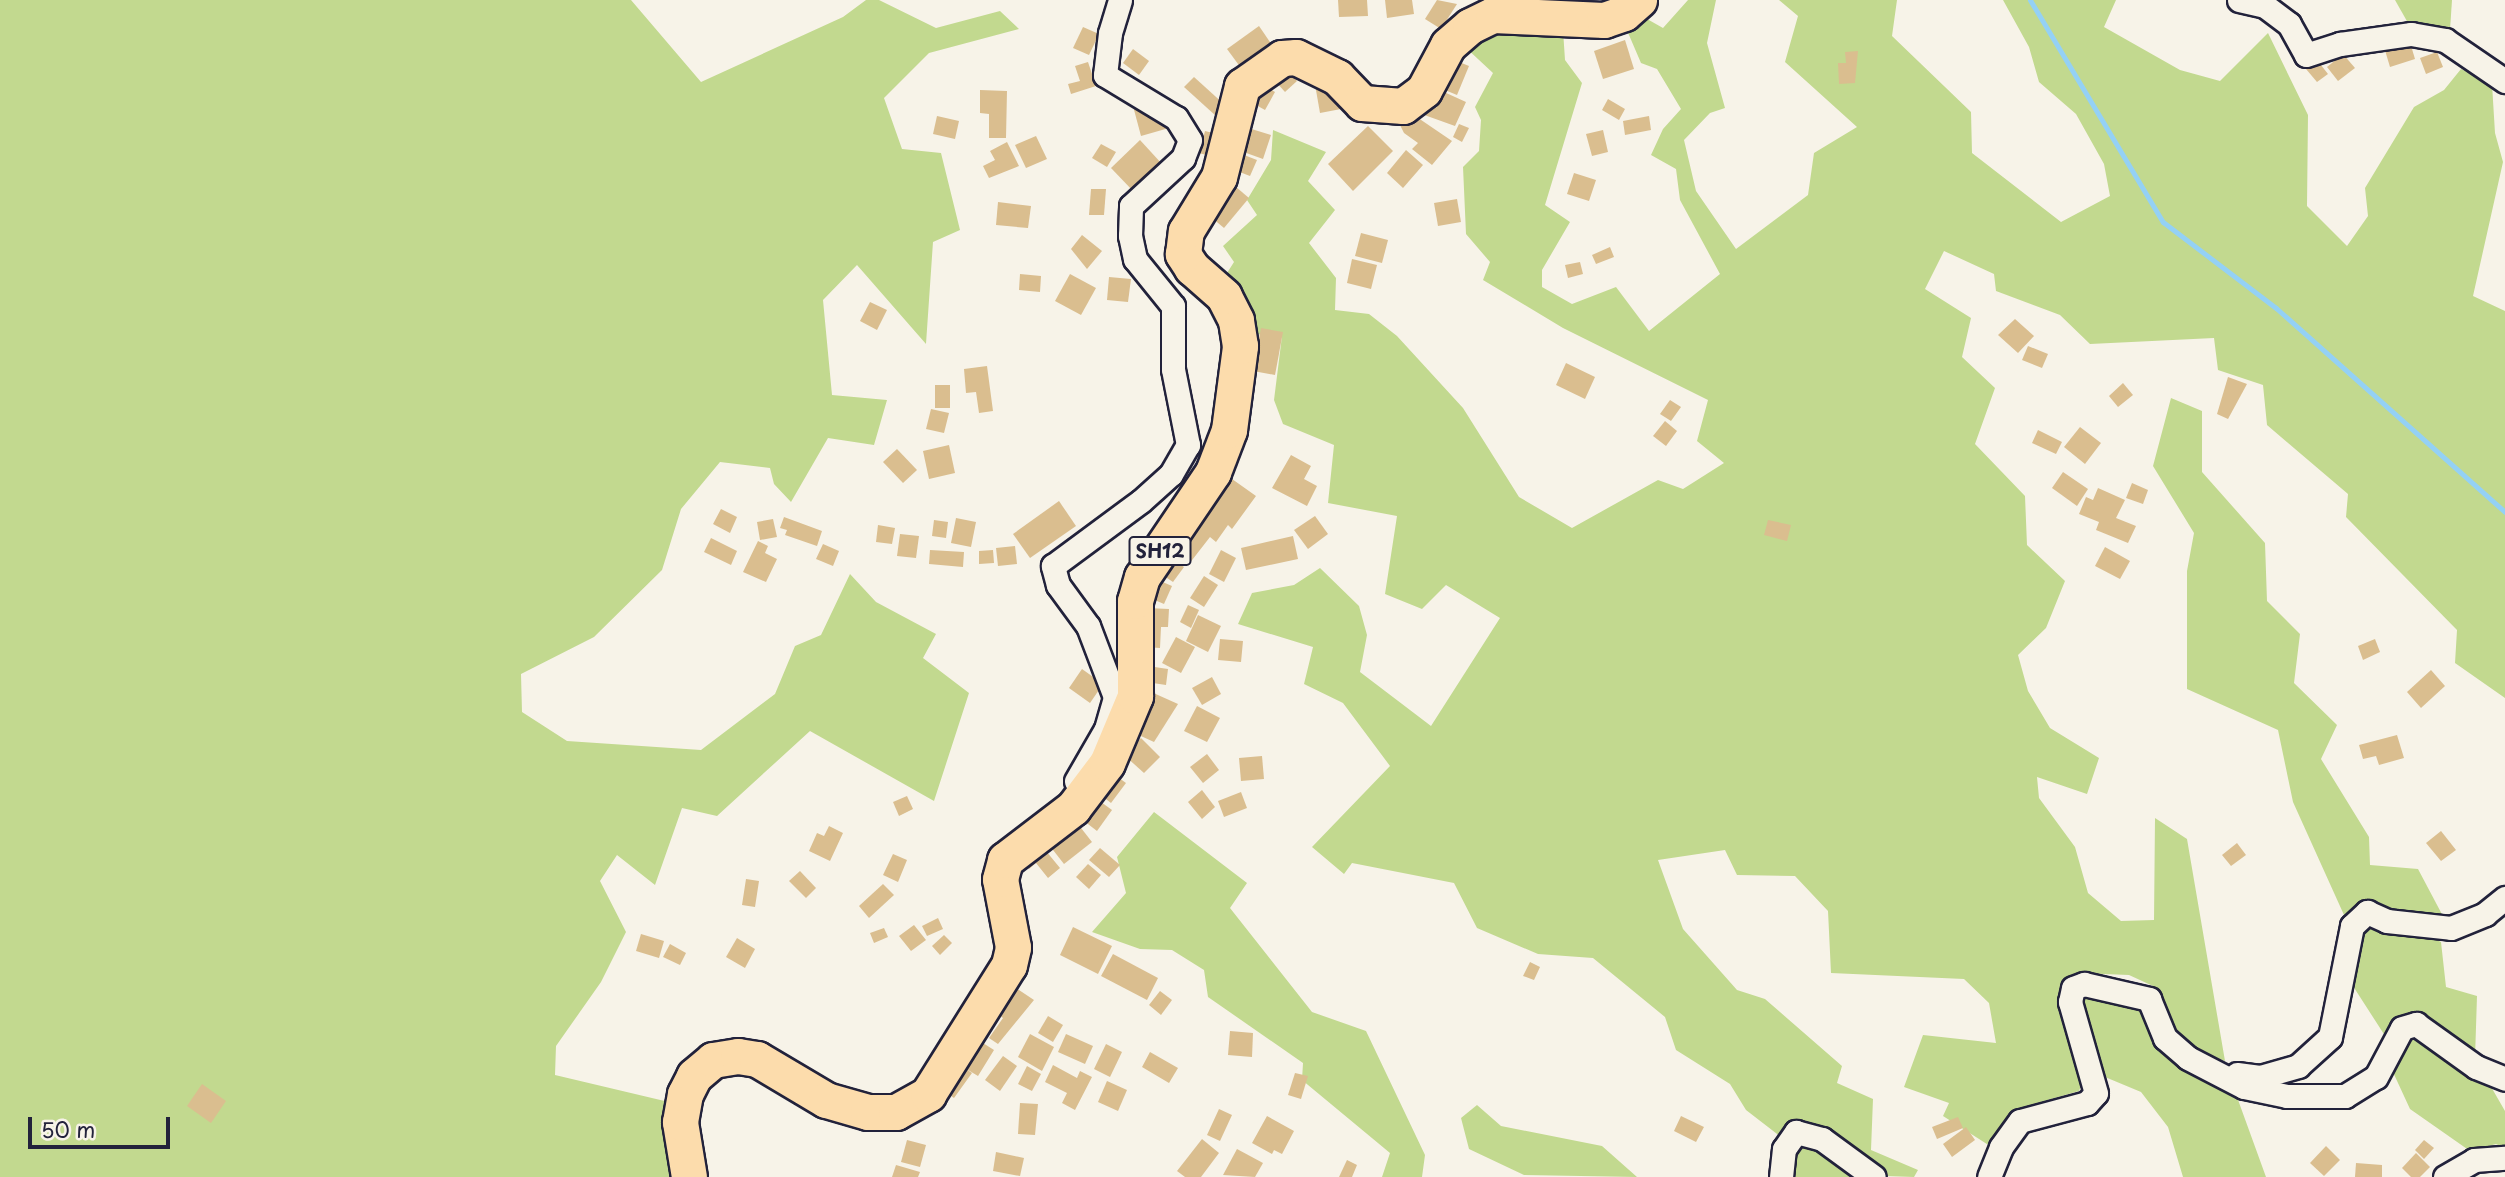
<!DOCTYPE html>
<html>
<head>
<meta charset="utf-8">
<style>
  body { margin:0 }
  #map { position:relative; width:2505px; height:1177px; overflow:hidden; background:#f7f3e8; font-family:"Playpen Sans",sans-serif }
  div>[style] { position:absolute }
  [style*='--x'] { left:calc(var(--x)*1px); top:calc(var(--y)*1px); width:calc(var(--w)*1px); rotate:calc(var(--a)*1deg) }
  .green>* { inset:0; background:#c2d98f }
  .stream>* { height:5px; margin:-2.5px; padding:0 2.5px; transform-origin:2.5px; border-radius:2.5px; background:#94d1f5 }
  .building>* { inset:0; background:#dabe8f }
  .roads { filter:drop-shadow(2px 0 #22223b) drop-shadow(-2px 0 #22223b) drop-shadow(0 2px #22223b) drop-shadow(0 -2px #22223b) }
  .minor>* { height:23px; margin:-11.5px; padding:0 11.5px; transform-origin:11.5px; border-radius:11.5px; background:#f7f3e8 }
  .primary>* { height:35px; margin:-17.5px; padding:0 17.5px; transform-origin:17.5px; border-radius:17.5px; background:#fcdcac }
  span { translate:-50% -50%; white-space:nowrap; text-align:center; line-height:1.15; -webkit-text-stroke:7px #f7f3e8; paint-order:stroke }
  .shield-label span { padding:2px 5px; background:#f7f3e8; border:2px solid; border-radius:5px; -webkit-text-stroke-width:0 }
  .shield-label { font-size:19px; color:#22223b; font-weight:700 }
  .scale { position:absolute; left:28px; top:1117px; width:142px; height:32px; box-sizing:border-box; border:4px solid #22223b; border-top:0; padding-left:9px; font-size:21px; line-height:24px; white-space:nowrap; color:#22223b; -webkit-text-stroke:5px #f7f3e8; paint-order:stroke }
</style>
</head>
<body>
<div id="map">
  <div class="green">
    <div style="clip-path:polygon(0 0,631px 0,701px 82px,843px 17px,866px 0,879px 0,936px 28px,1000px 11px,1019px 29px,929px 53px,884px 98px,902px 149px,941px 153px,960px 230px,933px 242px,926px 344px,857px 265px,823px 300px,832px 395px,887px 400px,874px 445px,828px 438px,791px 502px,774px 484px,770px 468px,720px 462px,681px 509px,662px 570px,594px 637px,521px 674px,522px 712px,567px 741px,701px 750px,775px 694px,795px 646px,821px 635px,850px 574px,876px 602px,936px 634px,923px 658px,969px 693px,934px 801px,810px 731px,717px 816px,682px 808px,655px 885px,617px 855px,600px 881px,626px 932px,601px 982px,556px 1046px,555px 1075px,673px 1103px,682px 1177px,0 1177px)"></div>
    <div style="clip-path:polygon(1688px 0,1716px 0,1707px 43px,1725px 108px,1710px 113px,1684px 140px,1696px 191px,1736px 249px,1808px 195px,1814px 153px,1857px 127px,1785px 62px,1798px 16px,1779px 0,1897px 0,1892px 36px,1971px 112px,1972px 153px,2061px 222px,2110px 196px,2104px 164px,2076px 114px,2039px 82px,2029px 47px,2003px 0,2116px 0,2104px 27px,2180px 70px,2220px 81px,2268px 33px,2308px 115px,2307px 206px,2347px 246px,2368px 216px,2365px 188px,2414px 107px,2444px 90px,2461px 69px,2492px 84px,2495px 133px,2503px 162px,2473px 296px,2505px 311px,2505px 698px,2455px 663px,2457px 630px,2346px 517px,2348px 494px,2267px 425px,2263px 385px,2218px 370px,2214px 338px,2090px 344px,2060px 315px,1996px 291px,1994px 274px,1944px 251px,1925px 289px,1971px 318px,1962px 357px,1995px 388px,1975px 444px,2025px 496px,2027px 545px,2065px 581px,2046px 628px,2018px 655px,2028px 691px,2050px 728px,2099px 758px,2087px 794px,2037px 777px,2039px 798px,2075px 847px,2088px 893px,2121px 921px,2154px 920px,2155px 818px,2187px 839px,2225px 1061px,2196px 1051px,2179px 1037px,2153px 986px,2129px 975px,2078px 973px,2065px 988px,2084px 1078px,2079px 1091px,2020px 1108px,1999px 1129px,1990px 1146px,1943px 1116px,1949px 1103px,1904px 1087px,1923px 1035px,1996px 1043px,1989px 1003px,1964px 979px,1831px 973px,1828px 911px,1795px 876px,1737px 875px,1725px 850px,1658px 860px,1683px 929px,1737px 990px,1765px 999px,1842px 1066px,1837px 1083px,1873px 1099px,1871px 1150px,1918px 1170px,1914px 1177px,1885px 1176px,1781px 1137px,1746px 1110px,1730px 1084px,1676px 1050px,1665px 1017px,1593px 958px,1538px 954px,1477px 928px,1454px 883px,1352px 863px,1344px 874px,1312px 847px,1390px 766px,1343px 703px,1304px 684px,1313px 647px,1238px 624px,1252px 593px,1294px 585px,1320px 568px,1359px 606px,1367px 635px,1360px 672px,1431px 726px,1500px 618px,1446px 585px,1422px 609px,1385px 594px,1397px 516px,1328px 503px,1334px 445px,1283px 424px,1274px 400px,1282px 336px,1254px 334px,1222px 281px,1234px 262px,1223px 246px,1257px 215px,1247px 200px,1271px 160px,1273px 130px,1326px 152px,1308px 181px,1335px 210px,1309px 243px,1336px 278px,1335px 310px,1369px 314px,1397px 336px,1463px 408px,1519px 497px,1572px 528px,1658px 480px,1683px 489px,1724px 463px,1697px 441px,1708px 400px,1563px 328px,1483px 280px,1490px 262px,1466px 234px,1463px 167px,1479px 151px,1481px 120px,1475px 107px,1493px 73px,1464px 46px,1482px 31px,1563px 30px,1565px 60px,1582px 83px,1545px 205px,1570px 222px,1542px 270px,1542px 287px,1572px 304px,1616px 287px,1649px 331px,1720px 274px,1680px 200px,1676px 169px,1651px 155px,1663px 129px,1681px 109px,1657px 69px,1641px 63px,1626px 28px,1640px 15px,1663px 28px)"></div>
    <div style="clip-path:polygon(2395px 0,2452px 0,2450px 30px,2408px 23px)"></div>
    <div style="clip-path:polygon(2171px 398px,2202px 411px,2202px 472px,2265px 543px,2267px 601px,2300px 634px,2294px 683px,2337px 725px,2321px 759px,2369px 837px,2370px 865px,2418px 869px,2445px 920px,2400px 916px,2371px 903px,2359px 904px,2344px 915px,2293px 802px,2278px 730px,2187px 689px,2187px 571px,2194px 533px,2153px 466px)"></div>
    <div style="clip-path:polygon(1154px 812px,1247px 883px,1230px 908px,1312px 1012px,1366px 1031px,1425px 1155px,1422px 1177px,1382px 1177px,1390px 1153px,1302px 1080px,1303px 1063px,1208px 997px,1204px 970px,1172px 950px,1140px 949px,1092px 932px,1126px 893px,1117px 857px)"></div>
    <div style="clip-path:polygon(2372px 924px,2417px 931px,2441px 942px,2446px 987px,2477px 996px,2475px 1059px,2421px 1019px,2389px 1042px,2351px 983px,2362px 928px)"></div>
    <div style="clip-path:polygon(2094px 991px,2150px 1005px,2156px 1037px,2233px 1086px,2266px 1177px,2183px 1177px,2168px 1127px,2141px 1092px,2105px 1077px,2078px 998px)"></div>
    <div style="clip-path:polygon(2418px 1036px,2490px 1085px,2505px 1111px,2505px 1148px,2496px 1144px,2470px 1151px,2410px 1109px,2392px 1070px,2408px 1039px)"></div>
    <div style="clip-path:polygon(1477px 1105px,1501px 1126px,1602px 1146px,1637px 1177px,1524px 1175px,1469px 1149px,1461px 1118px)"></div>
    <div style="clip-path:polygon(1800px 1138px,1821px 1145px,1858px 1177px,1788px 1177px,1790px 1150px)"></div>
  </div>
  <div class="stream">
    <div style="--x:2030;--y:0;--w:259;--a:59.1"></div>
    <div style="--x:2163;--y:222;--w:142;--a:37.3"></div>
    <div style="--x:2276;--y:308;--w:307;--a:41.7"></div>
  </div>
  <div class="building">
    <div style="clip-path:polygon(1338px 0,1367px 0,1368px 16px,1339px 17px)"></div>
    <div style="clip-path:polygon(1385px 0,1412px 0,1414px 14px,1387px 18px)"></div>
    <div style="clip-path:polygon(1437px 0,1457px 4px,1441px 29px,1425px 19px)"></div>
    <div style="clip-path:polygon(1259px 26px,1272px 45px,1241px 68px,1227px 49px)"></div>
    <div style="clip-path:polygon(1083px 27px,1099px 34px,1089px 55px,1073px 48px)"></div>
    <div style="clip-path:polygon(2409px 39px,2415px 59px,2390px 67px,2384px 47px)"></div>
    <div style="clip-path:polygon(1625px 40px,1634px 69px,1603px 79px,1594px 51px)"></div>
    <div style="clip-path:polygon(1133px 49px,1149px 61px,1139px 75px,1123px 63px)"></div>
    <div style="clip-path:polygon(1858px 51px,1855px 83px,1839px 84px,1838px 63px,1846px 63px,1845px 52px)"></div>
    <div style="clip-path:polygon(2437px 52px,2443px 67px,2426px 74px,2420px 58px)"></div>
    <div style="clip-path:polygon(2343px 54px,2355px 68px,2338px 81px,2327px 67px)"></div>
    <div style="clip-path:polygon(1452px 59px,1469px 66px,1457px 95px,1440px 88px)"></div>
    <div style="clip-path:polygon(2317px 60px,2328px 74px,2317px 82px,2306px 69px)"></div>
    <div style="clip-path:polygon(1088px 62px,1096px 86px,1071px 94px,1068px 84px,1080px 81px,1075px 66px)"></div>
    <div style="clip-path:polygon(1280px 63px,1297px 81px,1285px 92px,1269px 74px)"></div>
    <div style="clip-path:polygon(1334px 69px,1341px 109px,1320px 113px,1313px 73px)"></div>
    <div style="clip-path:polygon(1194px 77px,1226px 106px,1216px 116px,1184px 87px)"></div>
    <div style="clip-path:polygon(1258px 82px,1275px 92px,1265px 110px,1247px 100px)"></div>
    <div style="clip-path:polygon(980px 90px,1007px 91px,1006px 138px,989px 138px,989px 114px,980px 113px)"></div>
    <div style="clip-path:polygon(1444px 92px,1466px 102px,1455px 126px,1416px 112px,1421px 100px,1436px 108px)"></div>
    <div style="clip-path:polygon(1608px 99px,1625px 109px,1619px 120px,1602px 110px)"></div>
    <div style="clip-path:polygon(1153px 101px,1164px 112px,1169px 128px,1141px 136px,1133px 106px)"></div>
    <div style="clip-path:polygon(1405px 109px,1452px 141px,1432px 165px,1412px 149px,1418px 143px,1404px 133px,1398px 121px)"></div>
    <div style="clip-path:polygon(937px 116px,959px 121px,955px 139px,933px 134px)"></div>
    <div style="clip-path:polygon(1649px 116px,1651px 130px,1625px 135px,1623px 121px)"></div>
    <div style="clip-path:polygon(1459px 124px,1469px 128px,1462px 142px,1453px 137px)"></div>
    <div style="clip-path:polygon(1368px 126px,1393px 151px,1353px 191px,1328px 164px)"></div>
    <div style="clip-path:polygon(1245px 127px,1271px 135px,1263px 159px,1238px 150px)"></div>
    <div style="clip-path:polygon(1603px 130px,1608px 152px,1592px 156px,1586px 134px)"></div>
    <div style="clip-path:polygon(1205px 131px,1221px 135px,1214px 157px,1199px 153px)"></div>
    <div style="clip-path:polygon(1036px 136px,1047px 159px,1026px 168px,1015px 145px)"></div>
    <div style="clip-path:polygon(1140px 140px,1162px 164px,1134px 192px,1111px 168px)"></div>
    <div style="clip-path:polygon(1007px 142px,1019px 166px,989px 178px,983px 166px,995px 160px,990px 151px)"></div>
    <div style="clip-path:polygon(1101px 144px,1116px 152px,1107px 167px,1092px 158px)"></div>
    <div style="clip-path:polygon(1406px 150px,1423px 165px,1403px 188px,1387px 173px)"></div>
    <div style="clip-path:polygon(1244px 155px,1257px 160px,1250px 176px,1237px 171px)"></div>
    <div style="clip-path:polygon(1574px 173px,1596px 180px,1589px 201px,1567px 194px)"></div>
    <div style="clip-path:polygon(1236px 187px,1249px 198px,1224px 228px,1211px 217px)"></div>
    <div style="clip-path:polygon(1091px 189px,1106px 189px,1104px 215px,1089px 215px)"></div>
    <div style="clip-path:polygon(1457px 199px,1461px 222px,1438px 226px,1434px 203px)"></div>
    <div style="clip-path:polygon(998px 202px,1031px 206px,1028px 228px,996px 225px)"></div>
    <div style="clip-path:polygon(1361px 233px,1388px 240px,1382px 263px,1355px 256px)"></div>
    <div style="clip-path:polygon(1082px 235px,1102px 251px,1087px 269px,1071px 249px)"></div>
    <div style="clip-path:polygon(1610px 247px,1614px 257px,1596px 264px,1592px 255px)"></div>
    <div style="clip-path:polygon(1352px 259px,1377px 265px,1371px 289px,1347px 283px)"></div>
    <div style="clip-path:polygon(1580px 262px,1583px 274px,1568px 278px,1565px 265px)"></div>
    <div style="clip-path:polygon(1020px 274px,1041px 276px,1040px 292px,1019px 290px)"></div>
    <div style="clip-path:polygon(1070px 274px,1096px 288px,1081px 315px,1055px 301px)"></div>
    <div style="clip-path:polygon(1109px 277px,1131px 279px,1128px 302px,1107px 300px)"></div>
    <div style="clip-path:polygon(870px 302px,887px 310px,877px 330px,860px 321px)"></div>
    <div style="clip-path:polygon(2015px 319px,2034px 336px,2018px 353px,1998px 335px)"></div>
    <div style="clip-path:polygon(1261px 328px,1283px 332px,1275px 375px,1253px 371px)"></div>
    <div style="clip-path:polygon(2028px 346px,2048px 354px,2042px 368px,2022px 360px)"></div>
    <div style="clip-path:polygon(1566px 363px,1595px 377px,1585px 399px,1556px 385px)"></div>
    <div style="clip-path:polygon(987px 366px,993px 411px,979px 413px,976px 392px,966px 393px,964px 369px)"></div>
    <div style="clip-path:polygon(2228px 377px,2247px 384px,2228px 419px,2217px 414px)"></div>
    <div style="clip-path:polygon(2123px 383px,2133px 395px,2118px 407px,2109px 396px)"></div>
    <div style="clip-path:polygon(935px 385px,950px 385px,950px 408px,935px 408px)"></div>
    <div style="clip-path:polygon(1670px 400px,1681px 407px,1671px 421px,1660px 414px)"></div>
    <div style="clip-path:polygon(931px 409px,949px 413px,944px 433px,926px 429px)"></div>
    <div style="clip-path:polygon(1665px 421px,1677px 431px,1666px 446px,1653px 436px)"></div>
    <div style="clip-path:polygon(2080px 427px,2101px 443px,2085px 464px,2064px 447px)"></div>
    <div style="clip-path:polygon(2038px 430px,2062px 442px,2056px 454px,2032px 443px)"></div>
    <div style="clip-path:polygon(949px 445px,955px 473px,929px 479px,923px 451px)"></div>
    <div style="clip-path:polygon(897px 449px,917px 470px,903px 483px,883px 462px)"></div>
    <div style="clip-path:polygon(1291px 455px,1311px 466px,1304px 479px,1317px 486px,1307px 506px,1272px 488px)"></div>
    <div style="clip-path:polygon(2063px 472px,2088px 489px,2077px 506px,2052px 488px)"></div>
    <div style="clip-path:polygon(1225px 474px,1256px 496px,1232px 529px,1228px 525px,1216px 542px,1210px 537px,1189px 564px,1170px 550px)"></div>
    <div style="clip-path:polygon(2132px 483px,2148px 490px,2143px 504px,2126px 498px)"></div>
    <div style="clip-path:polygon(2098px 488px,2125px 500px,2116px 518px,2136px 526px,2128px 543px,2096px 530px,2099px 522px,2079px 514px,2086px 497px,2093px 500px)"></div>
    <div style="clip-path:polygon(1059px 501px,1076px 526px,1030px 558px,1013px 534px)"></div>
    <div style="clip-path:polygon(721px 509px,737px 517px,730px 533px,713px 524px)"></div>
    <div style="clip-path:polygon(1315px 516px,1328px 534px,1308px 549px,1294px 530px)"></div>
    <div style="clip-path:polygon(784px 517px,822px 531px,817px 546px,785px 535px,787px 530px,780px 528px)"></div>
    <div style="clip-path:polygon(956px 518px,976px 522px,971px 547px,951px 543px)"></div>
    <div style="clip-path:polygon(773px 519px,777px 537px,760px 540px,757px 522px)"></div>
    <div style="clip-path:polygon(934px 520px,948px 522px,946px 538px,932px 536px)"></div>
    <div style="clip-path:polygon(1768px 520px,1791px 525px,1787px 541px,1764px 535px)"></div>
    <div style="clip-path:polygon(878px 525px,895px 528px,892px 544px,876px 542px)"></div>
    <div style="clip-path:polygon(900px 534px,919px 536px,916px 558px,897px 556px)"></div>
    <div style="clip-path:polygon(1293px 536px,1298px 559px,1246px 570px,1241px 548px)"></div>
    <div style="clip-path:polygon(711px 538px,737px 551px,731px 565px,704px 552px)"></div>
    <div style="clip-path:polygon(758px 541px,768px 546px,765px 553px,777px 559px,766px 582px,743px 572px)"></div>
    <div style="clip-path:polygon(823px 544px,839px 551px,833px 566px,816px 559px)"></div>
    <div style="clip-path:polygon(1015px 546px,1017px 564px,998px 566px,996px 548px)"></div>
    <div style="clip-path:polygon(2105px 547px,2130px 561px,2120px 579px,2095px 566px)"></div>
    <div style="clip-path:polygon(930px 550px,964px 552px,963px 567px,929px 564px)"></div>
    <div style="clip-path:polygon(993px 550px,994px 563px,979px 564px,979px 551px)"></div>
    <div style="clip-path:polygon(1221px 550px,1236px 558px,1224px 582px,1209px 574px)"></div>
    <div style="clip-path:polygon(1166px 555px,1184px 567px,1173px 582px,1164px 576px)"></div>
    <div style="clip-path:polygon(1204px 576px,1218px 585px,1204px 607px,1190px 598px)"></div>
    <div style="clip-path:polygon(1151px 577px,1172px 586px,1164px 604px,1143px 595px)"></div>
    <div style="clip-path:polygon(1188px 605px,1199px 610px,1191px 628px,1180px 622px)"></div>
    <div style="clip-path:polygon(1147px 608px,1169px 609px,1168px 627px,1161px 627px,1160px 648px,1145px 647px)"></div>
    <div style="clip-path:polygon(1198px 615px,1221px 626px,1208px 652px,1186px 641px)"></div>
    <div style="clip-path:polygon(1176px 637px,1195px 647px,1181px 673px,1162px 663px)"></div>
    <div style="clip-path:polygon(1220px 639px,1243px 641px,1241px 662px,1218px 660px)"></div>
    <div style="clip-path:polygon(2375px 639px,2380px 652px,2363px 660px,2358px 646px)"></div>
    <div style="clip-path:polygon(1148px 666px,1168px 669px,1166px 685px,1146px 682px)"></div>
    <div style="clip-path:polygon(1082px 669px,1103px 684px,1090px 703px,1069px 688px)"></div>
    <div style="clip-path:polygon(2431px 670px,2445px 686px,2421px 708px,2407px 692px)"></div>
    <div style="clip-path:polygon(1212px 677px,1221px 694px,1202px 705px,1192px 688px)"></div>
    <div style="clip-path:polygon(1149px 691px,1178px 704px,1154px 742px,1130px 731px)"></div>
    <div style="clip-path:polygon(1197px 706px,1220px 718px,1207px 742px,1184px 731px)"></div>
    <div style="clip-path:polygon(2397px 735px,2404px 758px,2379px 765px,2376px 756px,2363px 759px,2359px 745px)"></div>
    <div style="clip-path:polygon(1141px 738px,1160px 757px,1144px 773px,1124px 755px)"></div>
    <div style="clip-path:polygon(1207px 754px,1219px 770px,1203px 783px,1190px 767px)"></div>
    <div style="clip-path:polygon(1262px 756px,1264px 779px,1241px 781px,1239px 758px)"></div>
    <div style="clip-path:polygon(1108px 770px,1126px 783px,1111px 803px,1093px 789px)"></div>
    <div style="clip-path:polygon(1202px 790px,1215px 807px,1202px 819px,1188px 802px)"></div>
    <div style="clip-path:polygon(1241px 792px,1247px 808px,1224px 817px,1218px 801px)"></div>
    <div style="clip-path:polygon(1090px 794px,1112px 810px,1097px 831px,1075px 814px)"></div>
    <div style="clip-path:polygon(907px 796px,913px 809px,899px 816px,893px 802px)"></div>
    <div style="clip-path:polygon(1074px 819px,1092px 842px,1064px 864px,1046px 841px)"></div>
    <div style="clip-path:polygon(829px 826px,843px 833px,830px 861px,809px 851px,817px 833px,824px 836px)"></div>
    <div style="clip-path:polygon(2441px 831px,2456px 850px,2441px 861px,2426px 843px)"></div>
    <div style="clip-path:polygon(1037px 840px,1060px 868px,1048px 878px,1036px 863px,1029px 869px,1018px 856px)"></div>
    <div style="clip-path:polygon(2237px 843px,2246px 855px,2231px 866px,2222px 855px)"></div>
    <div style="clip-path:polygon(1100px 848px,1120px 865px,1109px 877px,1089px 860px)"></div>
    <div style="clip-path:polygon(893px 854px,907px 860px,898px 882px,883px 875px)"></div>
    <div style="clip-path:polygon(1088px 864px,1101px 875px,1089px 889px,1076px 877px)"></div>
    <div style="clip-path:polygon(800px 871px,816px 888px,806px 898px,789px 881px)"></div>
    <div style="clip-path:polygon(746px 879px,759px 881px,755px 907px,742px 905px)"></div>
    <div style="clip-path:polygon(883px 884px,894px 895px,869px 918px,859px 906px)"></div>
    <div style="clip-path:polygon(938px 918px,943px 929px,927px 936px,922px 926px)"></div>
    <div style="clip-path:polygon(914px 925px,926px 940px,911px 951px,899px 936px)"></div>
    <div style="clip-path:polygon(1073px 927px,1112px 946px,1098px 974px,1060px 955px)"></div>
    <div style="clip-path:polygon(884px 928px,888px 937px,874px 943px,870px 933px)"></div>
    <div style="clip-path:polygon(641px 934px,664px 941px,659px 958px,636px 951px)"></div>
    <div style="clip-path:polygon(944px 935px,952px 943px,940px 955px,932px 946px)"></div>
    <div style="clip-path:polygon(737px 938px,755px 949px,745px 968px,726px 957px)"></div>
    <div style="clip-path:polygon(670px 944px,686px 953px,680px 965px,663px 957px)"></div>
    <div style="clip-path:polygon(1113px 954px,1158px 978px,1147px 1000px,1101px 976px)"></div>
    <div style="clip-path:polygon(1530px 962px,1540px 967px,1534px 980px,1523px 976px)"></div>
    <div style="clip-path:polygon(1010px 984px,1034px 1000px,998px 1044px,989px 1038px,1003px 1018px,992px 1010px)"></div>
    <div style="clip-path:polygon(1160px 991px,1172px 1000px,1161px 1015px,1149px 1005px)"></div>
    <div style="clip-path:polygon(1048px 1016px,1063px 1025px,1053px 1042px,1038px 1033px)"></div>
    <div style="clip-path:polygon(1230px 1031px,1253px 1033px,1252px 1057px,1228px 1055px)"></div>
    <div style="clip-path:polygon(1030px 1034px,1054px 1047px,1042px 1071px,1018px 1057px)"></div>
    <div style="clip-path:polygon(1066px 1034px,1093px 1046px,1085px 1064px,1058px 1052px)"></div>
    <div style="clip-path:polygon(975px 1038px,994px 1050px,978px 1076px,963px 1067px,972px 1073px,954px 1098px,941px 1089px)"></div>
    <div style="clip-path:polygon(1106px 1044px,1122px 1052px,1110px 1077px,1094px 1069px)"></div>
    <div style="clip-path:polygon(1150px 1052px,1178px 1068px,1169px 1083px,1142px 1067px)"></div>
    <div style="clip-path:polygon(1003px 1056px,1017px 1066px,1000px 1091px,985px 1080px)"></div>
    <div style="clip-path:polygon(1053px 1065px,1077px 1078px,1080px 1071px,1092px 1077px,1075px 1110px,1062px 1103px,1067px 1093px,1045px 1082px)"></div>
    <div style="clip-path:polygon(1027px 1066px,1041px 1074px,1032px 1091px,1018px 1084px)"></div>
    <div style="clip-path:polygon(1295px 1073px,1308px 1076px,1301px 1099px,1288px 1095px)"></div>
    <div style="clip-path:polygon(1107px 1081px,1127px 1090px,1118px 1111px,1098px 1102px)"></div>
    <div style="clip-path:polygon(202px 1084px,226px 1101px,211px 1123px,187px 1106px)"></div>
    <div style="clip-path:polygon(1020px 1103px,1038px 1104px,1035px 1135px,1018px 1134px)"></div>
    <div style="clip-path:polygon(1219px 1109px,1232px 1115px,1220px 1141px,1207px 1135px)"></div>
    <div style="clip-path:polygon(1267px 1116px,1294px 1131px,1282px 1154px,1274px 1150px,1272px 1154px,1252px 1143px)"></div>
    <div style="clip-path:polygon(1681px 1116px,1704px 1127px,1696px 1142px,1674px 1131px)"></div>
    <div style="clip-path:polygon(1958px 1117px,1963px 1128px,1937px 1139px,1932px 1127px)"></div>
    <div style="clip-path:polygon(1966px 1127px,1975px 1140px,1952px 1157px,1943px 1144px)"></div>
    <div style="clip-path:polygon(1202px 1139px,1219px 1153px,1201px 1177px,1185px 1177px,1177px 1171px)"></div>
    <div style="clip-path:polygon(907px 1140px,926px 1145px,920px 1167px,901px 1162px)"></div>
    <div style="clip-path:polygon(2424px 1140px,2434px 1148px,2424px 1159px,2415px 1150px)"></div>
    <div style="clip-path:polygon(2326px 1146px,2340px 1160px,2324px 1176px,2310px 1163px)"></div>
    <div style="clip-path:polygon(1237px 1149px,1263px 1163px,1255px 1177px,1223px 1175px)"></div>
    <div style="clip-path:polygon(996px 1152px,1024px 1158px,1020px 1176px,993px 1171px)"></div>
    <div style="clip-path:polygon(2416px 1153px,2430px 1167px,2420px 1177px,2411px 1177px,2402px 1168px)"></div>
    <div style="clip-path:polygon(1347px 1160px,1357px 1165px,1352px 1177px,1339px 1177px)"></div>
    <div style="clip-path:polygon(2356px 1163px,2382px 1165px,2382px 1177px,2355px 1177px)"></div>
    <div style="clip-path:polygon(896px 1165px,920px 1172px,918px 1177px,892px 1177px)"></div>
  </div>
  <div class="roads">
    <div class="minor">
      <div style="--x:2239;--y:0;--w:27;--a:13"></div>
      <div style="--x:2265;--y:6;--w:30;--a:37"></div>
      <div style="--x:2289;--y:24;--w:35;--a:61"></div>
      <div style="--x:2306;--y:55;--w:36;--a:-18"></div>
      <div style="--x:2340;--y:44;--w:72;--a:-8"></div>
      <div style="--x:2411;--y:34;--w:35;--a:10"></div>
      <div style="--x:2445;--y:40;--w:73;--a:34.3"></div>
      <div style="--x:1076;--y:781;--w:60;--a:-60"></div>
      <div style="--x:1106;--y:729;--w:33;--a:-74"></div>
      <div style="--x:1115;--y:697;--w:76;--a:-110.8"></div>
      <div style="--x:1088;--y:626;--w:51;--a:-126.2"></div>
      <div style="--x:1058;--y:585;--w:20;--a:-105"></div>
      <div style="--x:1053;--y:566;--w:109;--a:-36.5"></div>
      <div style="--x:1141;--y:501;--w:40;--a:-42"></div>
      <div style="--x:1171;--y:474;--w:34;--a:-60"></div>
      <div style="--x:1188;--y:445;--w:77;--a:-101.2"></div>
      <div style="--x:1173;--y:369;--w:63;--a:-90"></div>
      <div style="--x:1173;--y:306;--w:60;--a:-129"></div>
      <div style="--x:1135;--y:259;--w:24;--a:-102"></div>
      <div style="--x:1130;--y:236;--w:30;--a:-88"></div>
      <div style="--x:1131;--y:206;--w:71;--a:-42.7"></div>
      <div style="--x:1183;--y:158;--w:19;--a:-69"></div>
      <div style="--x:1190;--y:140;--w:26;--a:-122"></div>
      <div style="--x:1176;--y:118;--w:83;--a:-148.8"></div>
      <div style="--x:1105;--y:75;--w:42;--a:-83.2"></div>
      <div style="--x:1110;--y:33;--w:34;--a:-73"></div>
      <div style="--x:2237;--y:1074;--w:23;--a:7"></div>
      <div style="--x:2260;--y:1077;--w:40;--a:-16"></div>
      <div style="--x:2298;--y:1066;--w:43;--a:-42.2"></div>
      <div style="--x:2330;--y:1037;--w:113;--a:-78.8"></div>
      <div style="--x:2352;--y:926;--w:21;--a:-43"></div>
      <div style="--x:2367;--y:912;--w:22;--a:24"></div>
      <div style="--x:2387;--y:921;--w:64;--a:6.2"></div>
      <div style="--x:2451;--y:928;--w:37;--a:-22"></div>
      <div style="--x:2485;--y:914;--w:26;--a:-39"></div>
      <div style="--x:1781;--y:1177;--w:28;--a:-84"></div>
      <div style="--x:1784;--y:1149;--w:21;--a:-55"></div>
      <div style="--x:1796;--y:1132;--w:27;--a:15"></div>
      <div style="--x:1822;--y:1139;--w:64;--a:36.2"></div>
      <div style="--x:1989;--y:1177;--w:32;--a:-68"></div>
      <div style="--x:2001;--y:1147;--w:32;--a:-54"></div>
      <div style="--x:2020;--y:1121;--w:69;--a:-15"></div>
      <div style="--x:2087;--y:1103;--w:13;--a:-48"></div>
      <div style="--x:2096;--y:1093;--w:95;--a:-105.9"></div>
      <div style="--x:2070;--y:1002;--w:14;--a:-78"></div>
      <div style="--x:2073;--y:988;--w:12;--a:-20"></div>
      <div style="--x:2084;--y:984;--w:67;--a:13"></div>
      <div style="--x:2149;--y:999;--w:42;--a:67.7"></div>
      <div style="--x:2165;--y:1038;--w:30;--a:41"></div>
      <div style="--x:2188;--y:1058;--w:63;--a:27.4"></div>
      <div style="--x:2244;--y:1087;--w:44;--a:11.8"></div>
      <div style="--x:2287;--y:1096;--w:58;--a:0"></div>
      <div style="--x:2345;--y:1096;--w:36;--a:-32"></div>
      <div style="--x:2376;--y:1077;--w:55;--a:-62"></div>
      <div style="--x:2402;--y:1028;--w:15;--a:-16"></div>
      <div style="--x:2416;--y:1024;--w:74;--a:35.6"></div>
      <div style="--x:2476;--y:1067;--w:31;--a:22"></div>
      <div style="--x:2445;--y:1177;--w:34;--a:-30"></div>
      <div style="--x:2474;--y:1160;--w:31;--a:-4"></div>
    </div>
    <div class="primary">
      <div style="--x:689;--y:1177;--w:56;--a:-99.3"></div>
      <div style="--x:680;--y:1122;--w:28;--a:-80"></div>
      <div style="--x:685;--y:1094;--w:20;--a:-63"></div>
      <div style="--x:694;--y:1076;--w:25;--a:-40"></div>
      <div style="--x:713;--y:1060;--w:25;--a:-9"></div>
      <div style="--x:738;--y:1056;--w:19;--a:9"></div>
      <div style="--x:757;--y:1059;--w:80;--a:30.7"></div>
      <div style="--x:826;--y:1100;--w:44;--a:15.9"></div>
      <div style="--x:868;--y:1112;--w:28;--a:0"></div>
      <div style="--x:896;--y:1112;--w:37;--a:-29"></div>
      <div style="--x:928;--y:1094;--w:152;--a:-57.9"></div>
      <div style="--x:1009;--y:965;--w:18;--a:-77"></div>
      <div style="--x:1013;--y:947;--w:69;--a:-100.8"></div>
      <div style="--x:1000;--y:879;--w:20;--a:-75"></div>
      <div style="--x:1005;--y:860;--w:86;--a:-37.4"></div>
      <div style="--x:1073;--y:808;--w:56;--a:-52.9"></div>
      <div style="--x:1107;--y:763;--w:73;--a:-67.3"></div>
      <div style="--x:1135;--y:696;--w:95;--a:-90"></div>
      <div style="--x:1135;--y:601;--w:25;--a:-74"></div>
      <div style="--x:1142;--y:577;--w:127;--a:-55.9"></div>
      <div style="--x:1213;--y:472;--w:45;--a:-69.1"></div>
      <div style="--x:1229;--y:430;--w:85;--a:-82.5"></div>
      <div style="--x:1240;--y:346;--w:26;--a:-99"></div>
      <div style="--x:1236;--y:320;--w:27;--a:-117"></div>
      <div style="--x:1224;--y:296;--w:43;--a:-138.8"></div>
      <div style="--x:1192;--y:268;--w:17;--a:-123"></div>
      <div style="--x:1183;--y:254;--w:23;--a:-83"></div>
      <div style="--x:1186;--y:231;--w:63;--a:-58.6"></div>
      <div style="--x:1219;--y:177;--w:94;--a:-75.8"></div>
      <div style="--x:1242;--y:86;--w:49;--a:-35"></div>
      <div style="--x:1282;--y:58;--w:14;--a:-4"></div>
      <div style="--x:1296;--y:57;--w:46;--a:26"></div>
      <div style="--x:1337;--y:77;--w:36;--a:46"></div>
      <div style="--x:1362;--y:103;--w:41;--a:4.2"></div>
      <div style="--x:1403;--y:106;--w:26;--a:-37"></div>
      <div style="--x:1424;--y:90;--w:51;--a:-61.9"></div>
      <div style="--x:1448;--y:45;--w:29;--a:-41"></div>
      <div style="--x:1470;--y:26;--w:25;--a:-26"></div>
      <div style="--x:1493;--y:15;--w:111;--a:2.6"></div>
      <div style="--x:1604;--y:20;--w:21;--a:-19"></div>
      <div style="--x:1624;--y:13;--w:20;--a:-41"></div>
    </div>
  </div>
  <div class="shield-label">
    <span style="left:1160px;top:551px">SH12</span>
  </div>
  <div class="scale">50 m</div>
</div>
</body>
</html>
